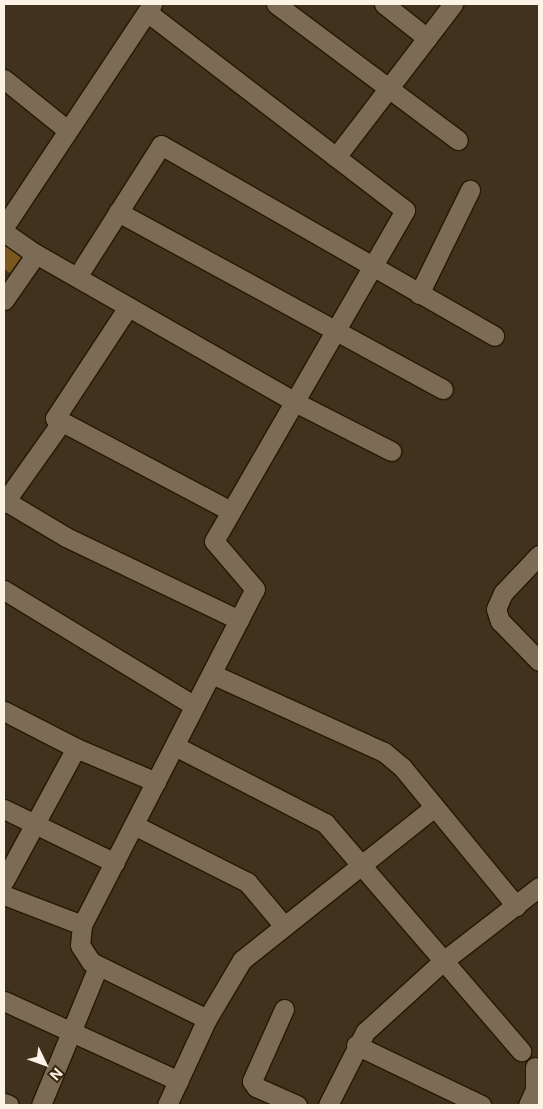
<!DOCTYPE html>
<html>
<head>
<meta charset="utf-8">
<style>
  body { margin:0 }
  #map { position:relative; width:543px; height:1109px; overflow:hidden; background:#40321c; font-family:Inter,sans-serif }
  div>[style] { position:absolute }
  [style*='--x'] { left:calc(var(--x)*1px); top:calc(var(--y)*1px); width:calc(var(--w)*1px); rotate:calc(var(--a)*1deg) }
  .building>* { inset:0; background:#79571f }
  .roads { filter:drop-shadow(1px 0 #261904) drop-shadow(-1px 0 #261904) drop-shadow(0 1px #261904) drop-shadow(0 -1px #261904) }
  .minor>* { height:19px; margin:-9.5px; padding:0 9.5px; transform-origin:9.5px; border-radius:9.5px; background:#7c6c55 }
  span { translate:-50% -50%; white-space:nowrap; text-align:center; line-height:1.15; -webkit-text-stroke:4px #362812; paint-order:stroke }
  .frame { position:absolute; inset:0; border:5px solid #fcf3e6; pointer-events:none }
  .north { position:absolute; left:20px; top:1039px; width:50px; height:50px; -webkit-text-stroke:4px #362812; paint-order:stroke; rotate:132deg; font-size:14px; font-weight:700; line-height:20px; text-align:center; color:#fcf3e6 }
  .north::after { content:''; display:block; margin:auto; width:18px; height:22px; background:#fcf3e6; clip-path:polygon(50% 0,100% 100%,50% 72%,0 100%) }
</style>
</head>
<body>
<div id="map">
  <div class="building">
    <div style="clip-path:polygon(4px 243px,22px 256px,10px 273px,4px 269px)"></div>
  </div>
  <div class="roads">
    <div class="minor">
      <div style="--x:276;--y:4;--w:227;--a:36.8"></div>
      <div style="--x:384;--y:4;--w:55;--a:38.3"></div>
      <div style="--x:147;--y:12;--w:238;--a:37.5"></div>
      <div style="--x:4;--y:79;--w:80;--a:38.9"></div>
      <div style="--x:118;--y:212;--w:370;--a:28.6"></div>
      <div style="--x:4;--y:227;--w:268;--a:-56.4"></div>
      <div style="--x:4;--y:232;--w:39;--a:35"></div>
      <div style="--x:36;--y:254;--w:298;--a:29.7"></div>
      <div style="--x:295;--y:402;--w:108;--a:27"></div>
      <div style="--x:77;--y:277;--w:156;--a:-57.5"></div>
      <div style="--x:161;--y:145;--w:384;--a:29.8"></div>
      <div style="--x:419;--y:294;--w:116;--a:-63.9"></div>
      <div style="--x:4;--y:300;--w:56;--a:-55.2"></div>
      <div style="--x:128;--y:307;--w:133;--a:123.3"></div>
      <div style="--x:55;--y:418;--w:199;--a:27.9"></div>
      <div style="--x:4;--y:500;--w:72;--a:30.8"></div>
      <div style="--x:66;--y:537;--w:192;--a:25.6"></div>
      <div style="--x:4;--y:503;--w:100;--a:-54.7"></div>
      <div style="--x:539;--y:555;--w:52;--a:133.5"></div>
      <div style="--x:503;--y:593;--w:17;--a:114"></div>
      <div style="--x:496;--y:609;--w:13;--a:72"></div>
      <div style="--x:500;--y:621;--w:56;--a:45.7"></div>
      <div style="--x:4;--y:590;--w:223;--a:31.3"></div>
      <div style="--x:212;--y:674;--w:189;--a:24.4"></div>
      <div style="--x:384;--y:752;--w:23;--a:40"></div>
      <div style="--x:402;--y:767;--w:180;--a:50.6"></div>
      <div style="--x:4;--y:711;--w:81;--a:27.2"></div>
      <div style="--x:76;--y:748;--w:87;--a:23"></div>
      <div style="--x:175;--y:746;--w:169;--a:27.2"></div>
      <div style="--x:325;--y:823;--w:301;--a:49.3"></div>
      <div style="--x:4;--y:809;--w:123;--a:25.9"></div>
      <div style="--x:134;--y:825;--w:127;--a:26.8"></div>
      <div style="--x:247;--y:882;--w:57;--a:49.9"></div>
      <div style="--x:4;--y:881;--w:151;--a:-61.6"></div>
      <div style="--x:4;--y:895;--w:84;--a:21"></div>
      <div style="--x:4;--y:1001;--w:192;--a:24.6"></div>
      <div style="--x:284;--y:1009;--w:79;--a:114"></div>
      <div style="--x:252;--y:1081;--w:7;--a:56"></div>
      <div style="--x:256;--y:1087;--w:45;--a:23.7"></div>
      <div style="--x:207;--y:1019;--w:129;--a:-153.8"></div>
      <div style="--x:91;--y:962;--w:20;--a:-123"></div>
      <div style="--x:80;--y:945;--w:20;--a:-84"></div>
      <div style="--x:82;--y:925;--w:378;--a:-62.8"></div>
      <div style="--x:255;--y:589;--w:63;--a:-130.5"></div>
      <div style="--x:214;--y:541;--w:382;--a:-60"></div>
      <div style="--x:405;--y:210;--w:87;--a:-142.5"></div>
      <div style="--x:336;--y:157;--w:193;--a:-52.6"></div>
      <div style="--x:356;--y:1045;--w:139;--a:25.6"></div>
      <div style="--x:4;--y:1103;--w:5;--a:22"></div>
      <div style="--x:41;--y:1105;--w:149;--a:-67.6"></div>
      <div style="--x:167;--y:1105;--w:95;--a:-65.1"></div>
      <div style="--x:207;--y:1019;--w:69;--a:-59.3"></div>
      <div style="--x:242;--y:960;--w:244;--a:-38.5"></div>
      <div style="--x:328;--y:1105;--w:82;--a:-63.1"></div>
      <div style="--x:365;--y:1032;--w:104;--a:-42.3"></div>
      <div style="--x:442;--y:962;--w:123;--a:-37.7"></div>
      <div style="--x:528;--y:1105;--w:17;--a:-65"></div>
      <div style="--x:535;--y:1090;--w:23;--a:-90"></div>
    </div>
  </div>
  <div class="frame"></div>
  <div class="north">N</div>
</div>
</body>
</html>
